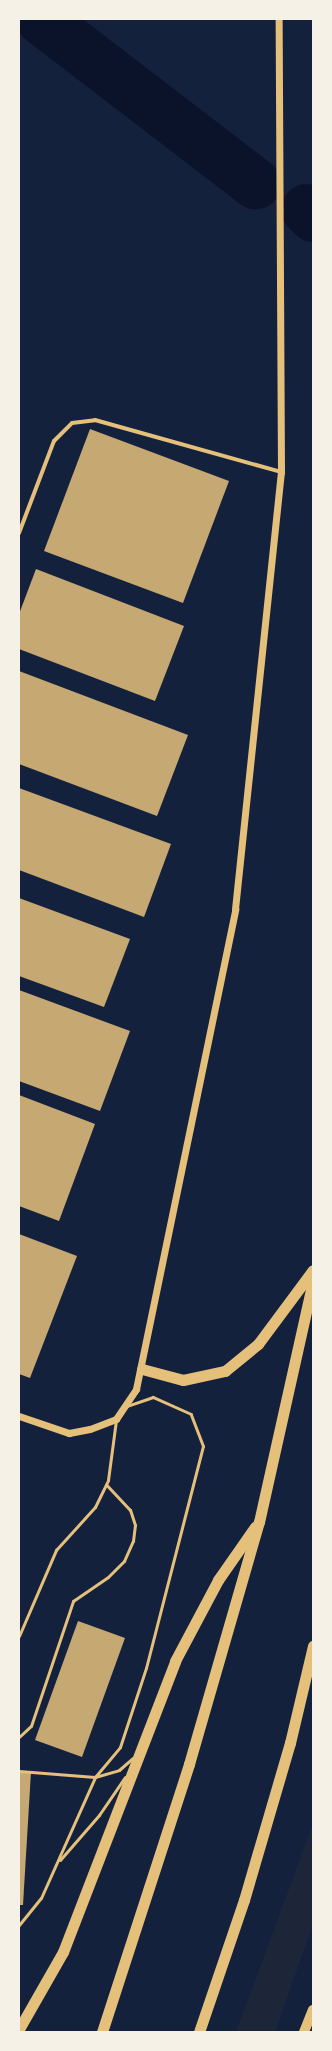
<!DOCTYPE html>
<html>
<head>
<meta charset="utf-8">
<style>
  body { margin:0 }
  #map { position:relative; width:332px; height:2051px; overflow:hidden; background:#14213d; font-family:Ubuntu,sans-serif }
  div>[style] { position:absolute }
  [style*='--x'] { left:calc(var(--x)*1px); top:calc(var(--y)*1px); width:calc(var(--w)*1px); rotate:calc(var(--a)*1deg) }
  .green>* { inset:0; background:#1d2539 }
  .river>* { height:51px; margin:-25.5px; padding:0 25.5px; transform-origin:25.5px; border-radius:25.5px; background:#0b132b }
  .building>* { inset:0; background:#c6a872 }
  .service>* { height:3px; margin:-1.5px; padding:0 1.5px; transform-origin:1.5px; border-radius:1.5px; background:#e5c07b }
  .minor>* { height:4px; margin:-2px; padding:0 2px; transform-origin:2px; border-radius:2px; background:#e5c07b }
  .tertiary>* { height:7px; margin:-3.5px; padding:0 3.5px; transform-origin:3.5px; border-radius:3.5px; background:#e5c07b }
  .primary>* { height:10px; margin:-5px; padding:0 5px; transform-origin:5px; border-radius:5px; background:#e5c07b }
  .trunk>* { height:11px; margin:-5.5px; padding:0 5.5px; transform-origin:5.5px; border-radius:5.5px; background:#e5c07b }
  span { translate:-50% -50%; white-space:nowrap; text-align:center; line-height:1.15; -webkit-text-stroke:4px #f6f1e7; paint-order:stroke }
  .frame { position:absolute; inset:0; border:20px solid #f6f1e7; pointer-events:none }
</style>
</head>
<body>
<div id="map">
  <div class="green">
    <div style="clip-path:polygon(313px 1824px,313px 1924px,275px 2032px,236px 2032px)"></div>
  </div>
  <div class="river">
    <div style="--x:41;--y:19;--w:270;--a:37.5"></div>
    <div style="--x:306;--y:209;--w:10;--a:45"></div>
  </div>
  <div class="building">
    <div style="clip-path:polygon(90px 429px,229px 481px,183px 603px,44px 551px)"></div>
    <div style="clip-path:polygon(36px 569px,184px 626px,155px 701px,19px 649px,19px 614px)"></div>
    <div style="clip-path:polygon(19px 671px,188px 735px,157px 816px,19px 764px)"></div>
    <div style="clip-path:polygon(19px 788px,171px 844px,144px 917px,19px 870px)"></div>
    <div style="clip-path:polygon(19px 898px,130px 939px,104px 1007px,19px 976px)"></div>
    <div style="clip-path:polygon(19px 990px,130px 1031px,100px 1111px,19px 1081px)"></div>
    <div style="clip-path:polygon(19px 1095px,95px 1124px,59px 1221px,19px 1206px)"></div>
    <div style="clip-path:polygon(19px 1234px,77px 1256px,30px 1378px,19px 1374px)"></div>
    <div style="clip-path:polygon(78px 1621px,125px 1638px,82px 1757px,35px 1740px)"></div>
    <div style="clip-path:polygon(19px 1771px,31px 1772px,23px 1905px,19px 1905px)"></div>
  </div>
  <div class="service">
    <div style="--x:19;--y:1636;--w:94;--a:-66.7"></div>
    <div style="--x:56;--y:1550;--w:58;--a:-47.8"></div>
    <div style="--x:95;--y:1507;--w:30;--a:-64"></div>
    <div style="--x:108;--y:1480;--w:61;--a:-82.4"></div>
    <div style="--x:19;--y:1737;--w:16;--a:-43"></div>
    <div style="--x:31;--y:1726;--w:132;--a:-71.4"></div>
    <div style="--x:73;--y:1601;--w:42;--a:-34.4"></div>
    <div style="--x:108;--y:1577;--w:23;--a:-45"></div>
    <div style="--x:124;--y:1561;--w:22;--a:-66"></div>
    <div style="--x:133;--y:1541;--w:16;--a:-83"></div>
    <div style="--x:135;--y:1525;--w:16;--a:-108"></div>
    <div style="--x:130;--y:1510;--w:35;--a:-133"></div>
    <div style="--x:19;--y:1771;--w:76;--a:4.5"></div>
    <div style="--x:95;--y:1777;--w:25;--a:-16"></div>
    <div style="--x:119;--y:1770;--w:18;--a:-41"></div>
    <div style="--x:60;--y:1860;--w:60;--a:-49.1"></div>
    <div style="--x:99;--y:1815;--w:46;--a:-55.6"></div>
    <div style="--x:19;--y:1925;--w:35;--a:-51"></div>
    <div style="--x:41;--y:1898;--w:133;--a:-65.9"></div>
    <div style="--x:95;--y:1777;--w:39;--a:-50"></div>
    <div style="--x:120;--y:1747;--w:83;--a:-71.8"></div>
    <div style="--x:146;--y:1668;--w:229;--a:-75.6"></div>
    <div style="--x:203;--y:1446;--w:34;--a:-111"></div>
    <div style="--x:191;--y:1414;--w:42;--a:-155.9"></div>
    <div style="--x:153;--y:1397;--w:28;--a:161"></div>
  </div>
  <div class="minor">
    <div style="--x:19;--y:533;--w:98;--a:-69.2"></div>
    <div style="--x:54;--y:441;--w:25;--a:-45"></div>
    <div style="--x:72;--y:423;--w:23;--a:-7"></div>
    <div style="--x:95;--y:420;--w:193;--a:15.6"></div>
  </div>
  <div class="tertiary">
    <div style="--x:19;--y:1416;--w:53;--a:18.8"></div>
    <div style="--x:69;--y:1433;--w:21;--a:-11"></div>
    <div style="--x:90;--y:1429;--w:28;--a:-21"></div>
    <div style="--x:116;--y:1419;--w:36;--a:-56"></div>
    <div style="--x:136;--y:1389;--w:490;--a:-78.3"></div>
    <div style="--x:235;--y:909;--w:439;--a:-84"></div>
    <div style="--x:281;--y:472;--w:453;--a:-90.3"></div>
  </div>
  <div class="primary">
    <div style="--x:304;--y:2032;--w:24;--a:-68"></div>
  </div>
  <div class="trunk">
    <div style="--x:142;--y:1369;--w:42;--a:15"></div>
    <div style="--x:183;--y:1380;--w:43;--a:-12.1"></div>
    <div style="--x:225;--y:1371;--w:43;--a:-39.3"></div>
    <div style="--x:258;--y:1344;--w:92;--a:-53.4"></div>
    <div style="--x:19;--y:2029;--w:89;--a:-60.3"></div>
    <div style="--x:63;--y:1952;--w:312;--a:-68.9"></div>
    <div style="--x:175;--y:1661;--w:92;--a:-62"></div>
    <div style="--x:218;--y:1580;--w:65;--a:-55.1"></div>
    <div style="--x:102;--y:2032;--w:282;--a:-72"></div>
    <div style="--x:189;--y:1764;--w:252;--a:-73.9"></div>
    <div style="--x:259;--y:1522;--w:247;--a:-77.4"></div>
    <div style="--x:199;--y:2032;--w:139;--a:-71.2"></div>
    <div style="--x:244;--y:1900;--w:164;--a:-73.7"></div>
    <div style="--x:290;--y:1743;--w:100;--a:-76.7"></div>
  </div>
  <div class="frame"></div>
</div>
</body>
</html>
